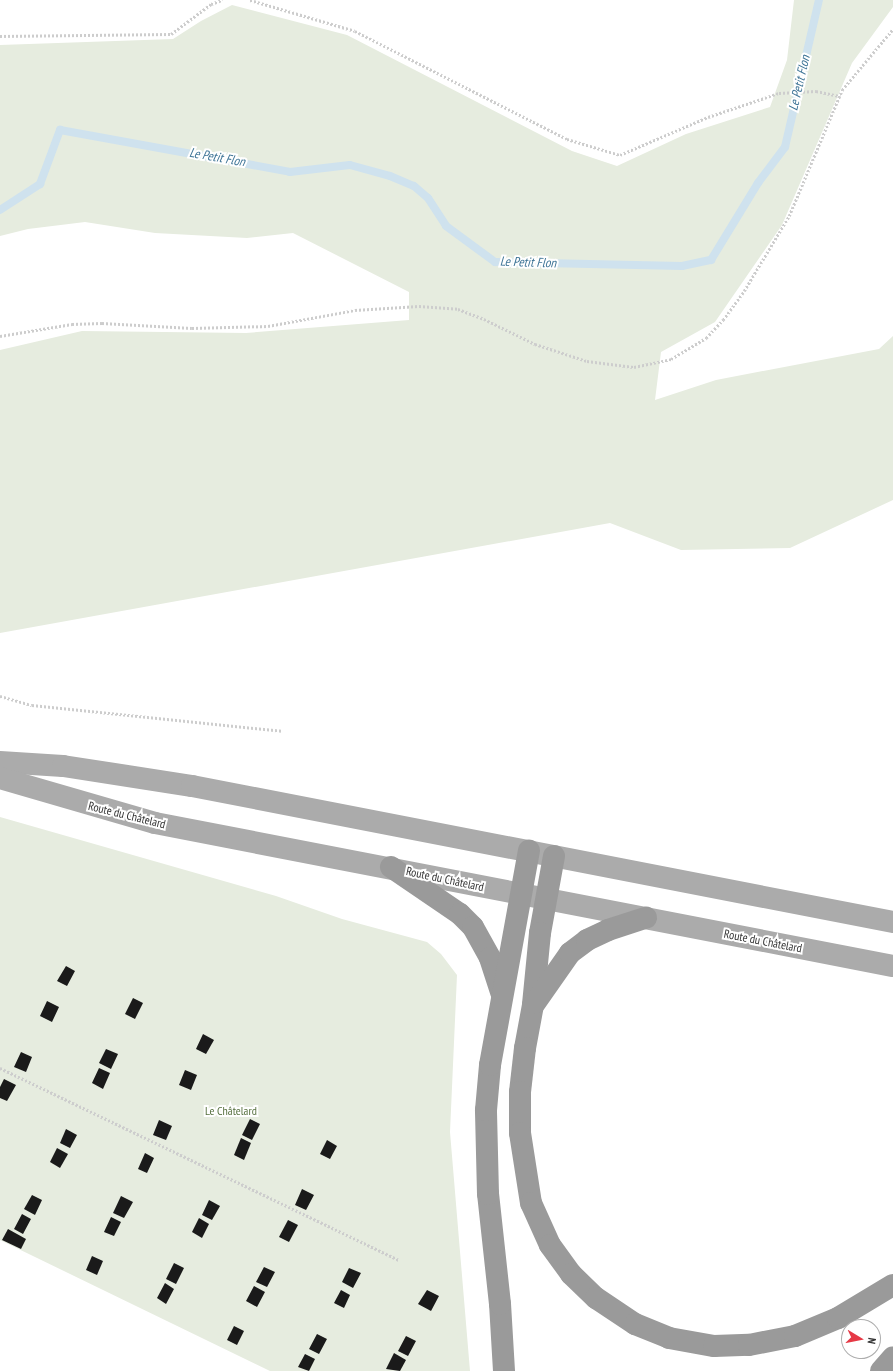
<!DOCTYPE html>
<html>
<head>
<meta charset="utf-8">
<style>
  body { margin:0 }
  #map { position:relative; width:893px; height:1371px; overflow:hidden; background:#fff; font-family:"PT Sans Narrow",sans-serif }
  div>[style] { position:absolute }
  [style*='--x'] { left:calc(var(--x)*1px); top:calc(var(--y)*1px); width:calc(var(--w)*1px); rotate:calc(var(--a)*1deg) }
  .green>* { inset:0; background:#e6ecdf }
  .stream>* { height:8px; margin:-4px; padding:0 4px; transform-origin:4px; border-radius:4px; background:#cfe2ee }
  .building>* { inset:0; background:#1a1a1a }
  .path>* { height:2.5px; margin-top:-1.25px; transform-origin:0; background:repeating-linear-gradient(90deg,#cdcdcd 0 2px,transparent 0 4px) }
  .major>* { height:22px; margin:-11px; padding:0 11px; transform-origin:11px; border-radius:11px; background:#ababab }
  .highway>* { height:22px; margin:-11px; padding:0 11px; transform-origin:11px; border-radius:11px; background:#9a9a9a }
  span { translate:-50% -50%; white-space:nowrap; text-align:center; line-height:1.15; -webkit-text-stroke:4px #fff; paint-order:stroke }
  .street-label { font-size:12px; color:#333 }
  .park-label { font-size:12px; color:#56703f }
  .water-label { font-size:13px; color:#3f7597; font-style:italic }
  .north { position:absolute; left:841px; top:1319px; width:40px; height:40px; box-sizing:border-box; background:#fff; border:1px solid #adadad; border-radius:50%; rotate:100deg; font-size:11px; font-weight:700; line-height:16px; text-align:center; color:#333 }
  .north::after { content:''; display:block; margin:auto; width:14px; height:18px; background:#e63946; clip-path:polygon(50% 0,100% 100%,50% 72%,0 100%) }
</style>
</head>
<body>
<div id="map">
  <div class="green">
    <div style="clip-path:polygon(794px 0,893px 0,893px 7px,852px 63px,782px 225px,715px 322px,661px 352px,655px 400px,716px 380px,879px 349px,893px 336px,893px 500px,790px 548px,681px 550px,610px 523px,0 633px,0 350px,82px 331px,246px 333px,409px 320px,409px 292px,293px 233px,247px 238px,155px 233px,85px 222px,28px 229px,0 236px,0 45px,173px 39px,201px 21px,232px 5px,347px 35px,572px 151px,617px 166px,686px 134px,770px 107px,787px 60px)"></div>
    <div style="clip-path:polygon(0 817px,276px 896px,342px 919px,427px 942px,441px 954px,457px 975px,450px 1132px,470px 1371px,270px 1371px,0 1240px)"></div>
  </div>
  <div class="stream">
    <div style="--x:0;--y:210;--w:48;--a:-33"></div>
    <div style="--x:40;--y:184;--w:58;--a:-69.7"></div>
    <div style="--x:60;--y:130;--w:234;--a:10.3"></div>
    <div style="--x:290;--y:172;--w:60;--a:-6.7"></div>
    <div style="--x:350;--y:165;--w:41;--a:15.4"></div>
    <div style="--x:390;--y:176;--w:26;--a:23"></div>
    <div style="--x:414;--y:186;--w:18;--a:41"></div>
    <div style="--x:428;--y:198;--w:33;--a:57"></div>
    <div style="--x:446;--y:226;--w:61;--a:36.3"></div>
    <div style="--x:495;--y:262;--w:187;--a:1.2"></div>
    <div style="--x:682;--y:266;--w:30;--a:-12"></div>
    <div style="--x:711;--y:260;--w:90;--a:-58.6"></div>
    <div style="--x:758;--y:183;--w:45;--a:-53.1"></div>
    <div style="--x:785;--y:147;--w:151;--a:-77"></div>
  </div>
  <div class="building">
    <div style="clip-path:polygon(66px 966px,75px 971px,67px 986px,57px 981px)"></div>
    <div style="clip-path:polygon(133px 998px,143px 1003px,135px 1019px,125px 1014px)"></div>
    <div style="clip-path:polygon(47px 1001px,59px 1007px,52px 1022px,40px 1016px)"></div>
    <div style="clip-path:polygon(203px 1034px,214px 1040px,206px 1054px,196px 1049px)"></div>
    <div style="clip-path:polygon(106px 1049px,118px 1054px,111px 1069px,99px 1063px)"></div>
    <div style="clip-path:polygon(21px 1052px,32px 1057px,26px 1072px,14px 1067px)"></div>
    <div style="clip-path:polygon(99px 1068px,110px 1073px,103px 1089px,92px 1083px)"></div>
    <div style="clip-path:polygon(185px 1070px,197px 1075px,191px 1090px,179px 1085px)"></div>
    <div style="clip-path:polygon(4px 1079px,16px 1085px,7px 1101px,0 1098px,0 1087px)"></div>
    <div style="clip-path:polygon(250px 1119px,260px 1124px,252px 1140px,242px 1135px)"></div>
    <div style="clip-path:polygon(159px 1120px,172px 1126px,166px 1140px,153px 1135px)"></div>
    <div style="clip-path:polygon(66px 1129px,77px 1135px,70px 1148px,60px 1143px)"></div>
    <div style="clip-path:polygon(241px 1138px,251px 1143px,244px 1160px,234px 1155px)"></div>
    <div style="clip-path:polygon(327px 1140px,337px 1146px,330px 1159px,320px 1154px)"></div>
    <div style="clip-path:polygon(57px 1148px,68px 1154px,60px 1168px,50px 1162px)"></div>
    <div style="clip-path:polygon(145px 1153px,154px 1158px,147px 1173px,138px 1169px)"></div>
    <div style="clip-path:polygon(302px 1189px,314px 1195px,306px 1210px,295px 1205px)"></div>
    <div style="clip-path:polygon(32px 1195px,42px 1200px,35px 1215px,24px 1209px)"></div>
    <div style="clip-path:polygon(121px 1196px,133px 1202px,124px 1218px,113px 1213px)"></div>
    <div style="clip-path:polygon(209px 1200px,220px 1206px,212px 1220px,202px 1215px)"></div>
    <div style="clip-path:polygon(22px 1214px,31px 1219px,23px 1234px,14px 1229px)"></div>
    <div style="clip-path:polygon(111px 1217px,121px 1222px,114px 1236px,104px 1232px)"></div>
    <div style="clip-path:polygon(199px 1218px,209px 1224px,202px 1238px,192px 1232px)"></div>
    <div style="clip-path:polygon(288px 1220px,298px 1225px,289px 1242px,279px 1237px)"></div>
    <div style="clip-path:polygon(8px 1229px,26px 1239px,21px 1249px,2px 1240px)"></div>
    <div style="clip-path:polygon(92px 1256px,103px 1261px,97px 1275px,86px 1270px)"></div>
    <div style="clip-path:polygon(174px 1263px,184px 1268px,176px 1284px,166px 1279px)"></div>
    <div style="clip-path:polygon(264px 1267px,275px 1272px,267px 1287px,256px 1282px)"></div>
    <div style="clip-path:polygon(349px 1268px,361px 1273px,353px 1288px,342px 1282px)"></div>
    <div style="clip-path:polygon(165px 1283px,174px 1289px,166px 1304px,157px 1298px)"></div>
    <div style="clip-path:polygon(254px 1286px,265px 1292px,257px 1307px,246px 1301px)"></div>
    <div style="clip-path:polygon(341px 1290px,350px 1295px,344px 1308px,334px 1303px)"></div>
    <div style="clip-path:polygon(427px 1290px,439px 1296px,431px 1311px,418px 1304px)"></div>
    <div style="clip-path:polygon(234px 1326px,244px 1331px,237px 1345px,227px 1340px)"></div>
    <div style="clip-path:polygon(317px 1334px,327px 1339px,319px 1354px,309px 1349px)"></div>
    <div style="clip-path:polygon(406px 1336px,416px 1341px,408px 1356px,398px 1351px)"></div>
    <div style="clip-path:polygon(394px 1353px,406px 1360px,400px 1371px,386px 1369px)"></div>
    <div style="clip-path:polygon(305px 1354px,315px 1359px,309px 1371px,298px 1367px)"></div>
  </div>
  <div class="path">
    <div style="--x:250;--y:0;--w:109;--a:16.4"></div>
    <div style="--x:355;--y:31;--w:238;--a:27"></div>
    <div style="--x:567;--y:139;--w:55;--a:16.8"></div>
    <div style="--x:620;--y:155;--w:96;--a:-23.4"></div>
    <div style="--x:708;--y:117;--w:75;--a:-18.7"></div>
    <div style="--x:779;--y:93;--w:37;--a:-3"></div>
    <div style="--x:816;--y:91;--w:25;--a:12"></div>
    <div style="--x:0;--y:36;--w:171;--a:-0.7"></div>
    <div style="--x:171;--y:34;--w:50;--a:-36.9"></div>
    <div style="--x:211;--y:4;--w:12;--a:-20"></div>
    <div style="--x:0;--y:336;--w:73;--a:-9.5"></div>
    <div style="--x:72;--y:324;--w:30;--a:-2"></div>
    <div style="--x:102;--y:323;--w:90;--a:3.2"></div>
    <div style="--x:192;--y:328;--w:76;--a:-1.5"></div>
    <div style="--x:268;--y:326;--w:88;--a:-10.4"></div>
    <div style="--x:355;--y:310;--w:64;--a:-3.6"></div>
    <div style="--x:419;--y:306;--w:39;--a:4"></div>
    <div style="--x:458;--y:309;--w:28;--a:21"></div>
    <div style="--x:484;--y:319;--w:57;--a:26.1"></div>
    <div style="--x:535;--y:344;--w:55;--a:18.1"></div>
    <div style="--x:587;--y:361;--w:47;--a:7.3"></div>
    <div style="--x:634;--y:367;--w:38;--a:-12"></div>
    <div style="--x:671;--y:359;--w:41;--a:-31"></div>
    <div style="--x:706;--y:338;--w:25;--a:-47"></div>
    <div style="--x:723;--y:320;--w:36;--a:-54"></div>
    <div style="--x:744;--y:291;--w:87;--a:-59"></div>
    <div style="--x:789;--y:216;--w:137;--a:-67.2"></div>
    <div style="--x:842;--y:90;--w:80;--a:-50.1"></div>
    <div style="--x:0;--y:696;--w:33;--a:16"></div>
    <div style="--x:32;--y:705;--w:251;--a:5.9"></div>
    <div style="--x:0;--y:1068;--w:443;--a:25.7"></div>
  </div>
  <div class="major">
    <div style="--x:0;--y:762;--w:63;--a:3.6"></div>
    <div style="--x:63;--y:766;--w:131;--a:8.8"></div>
    <div style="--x:192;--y:786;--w:714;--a:10.98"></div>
    <div style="--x:0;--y:778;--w:161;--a:16.2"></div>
    <div style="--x:155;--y:823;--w:752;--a:10.97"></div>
  </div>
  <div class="highway">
    <div style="--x:554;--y:856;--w:78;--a:100.3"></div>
    <div style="--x:540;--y:933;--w:72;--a:95.6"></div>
    <div style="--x:533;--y:1005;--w:44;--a:100.5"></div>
    <div style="--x:525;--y:1048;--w:44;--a:96.5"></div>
    <div style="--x:520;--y:1092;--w:41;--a:90"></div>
    <div style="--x:520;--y:1133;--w:71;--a:81.1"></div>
    <div style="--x:531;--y:1203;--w:46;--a:65.7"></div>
    <div style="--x:550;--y:1245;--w:36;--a:54"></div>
    <div style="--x:571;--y:1274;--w:35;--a:44"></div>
    <div style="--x:596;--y:1298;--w:47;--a:33.7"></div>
    <div style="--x:635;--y:1324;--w:37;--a:22"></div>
    <div style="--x:669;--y:1338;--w:46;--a:10.1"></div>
    <div style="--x:714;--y:1346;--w:35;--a:-2"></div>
    <div style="--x:749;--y:1345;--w:47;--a:-11.1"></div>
    <div style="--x:795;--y:1336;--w:47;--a:-22.7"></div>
    <div style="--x:838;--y:1318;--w:64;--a:-31"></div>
    <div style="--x:391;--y:867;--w:83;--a:34.3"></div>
    <div style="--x:460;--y:914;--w:18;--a:45"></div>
    <div style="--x:473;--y:927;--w:35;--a:61"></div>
    <div style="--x:490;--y:958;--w:36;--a:72"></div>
    <div style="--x:535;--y:1003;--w:61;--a:-55"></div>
    <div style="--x:570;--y:953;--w:21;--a:-37"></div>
    <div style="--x:587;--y:940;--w:23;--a:-25"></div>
    <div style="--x:608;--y:930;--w:40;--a:-18"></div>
    <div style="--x:504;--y:1371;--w:67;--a:-93.4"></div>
    <div style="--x:500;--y:1304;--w:111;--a:-96.2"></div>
    <div style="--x:488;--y:1194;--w:84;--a:-91.4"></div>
    <div style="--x:486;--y:1110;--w:45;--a:-84.9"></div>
    <div style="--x:490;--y:1065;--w:218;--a:-79.7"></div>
    <div style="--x:881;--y:1371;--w:18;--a:-49"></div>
  </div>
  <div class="street-label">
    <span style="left:127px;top:815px;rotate:14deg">Route du Châtelard</span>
    <span style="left:445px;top:879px;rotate:12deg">Route du Châtelard</span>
    <span style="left:763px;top:941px;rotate:11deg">Route du Châtelard</span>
  </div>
  <div class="park-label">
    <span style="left:231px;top:1111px">Le Châtelard</span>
  </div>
  <div class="water-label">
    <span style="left:800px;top:83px;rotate:-77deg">Le Petit Flon</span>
    <span style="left:217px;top:158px;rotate:10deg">Le Petit Flon</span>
    <span style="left:528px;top:263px;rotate:2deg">Le Petit Flon</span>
  </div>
  <div class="north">N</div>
</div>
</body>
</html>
